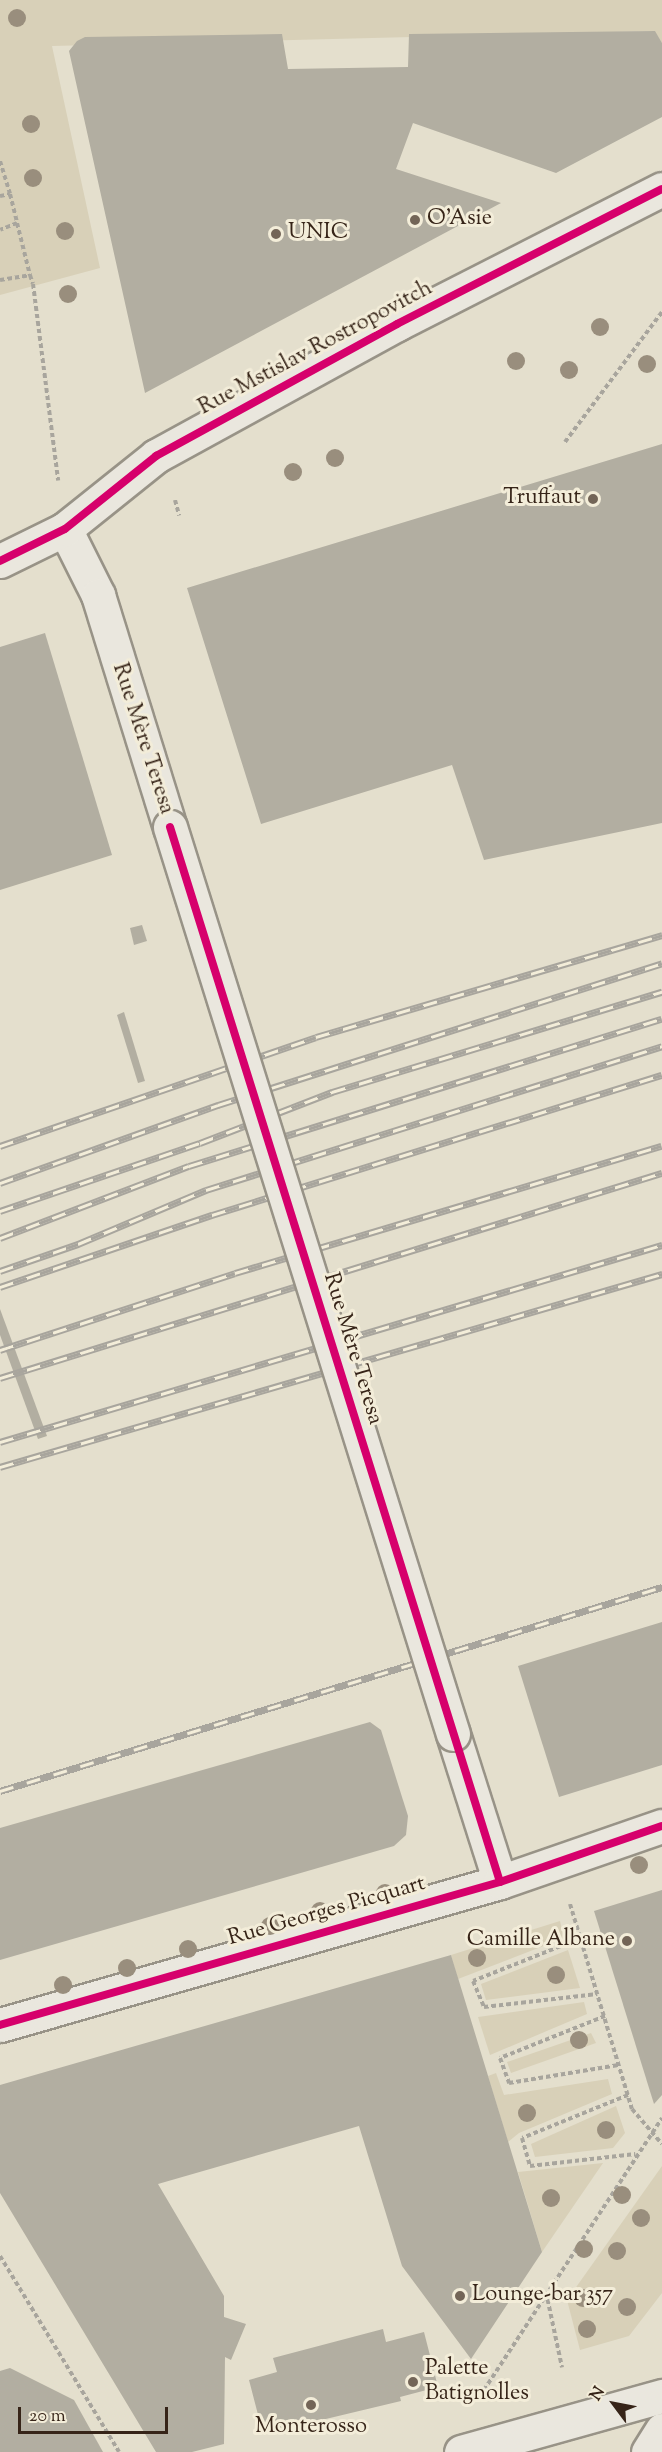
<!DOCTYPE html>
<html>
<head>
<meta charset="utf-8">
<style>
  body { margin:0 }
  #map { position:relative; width:662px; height:2452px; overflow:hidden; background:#e4dfcd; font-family:"Sorts Mill Goudy",serif }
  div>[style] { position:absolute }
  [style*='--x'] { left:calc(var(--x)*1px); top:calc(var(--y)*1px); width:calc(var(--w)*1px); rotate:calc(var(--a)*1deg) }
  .green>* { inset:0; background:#d8d0b8 }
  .building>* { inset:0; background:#b2aea1 }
  .path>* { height:4px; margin-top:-2px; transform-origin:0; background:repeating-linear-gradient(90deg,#a8a59d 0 4.5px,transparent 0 7.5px) }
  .roads { filter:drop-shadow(2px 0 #989387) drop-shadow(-2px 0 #989387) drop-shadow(0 2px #989387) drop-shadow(0 -2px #989387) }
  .street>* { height:33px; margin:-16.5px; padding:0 16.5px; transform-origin:16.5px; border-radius:16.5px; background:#eae7de }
  .secondary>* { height:33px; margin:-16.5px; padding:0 16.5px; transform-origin:16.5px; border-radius:16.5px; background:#eae7de }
  .rail>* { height:7px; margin-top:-3.5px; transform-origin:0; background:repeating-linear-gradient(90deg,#f3edd9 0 14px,#a8a59d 0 28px); box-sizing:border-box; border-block:2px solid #a8a59d }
  .bridges { filter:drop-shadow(2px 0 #989387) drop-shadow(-2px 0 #989387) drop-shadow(0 2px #989387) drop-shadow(0 -2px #989387) }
  .street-bridge>* { height:33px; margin:-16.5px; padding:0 16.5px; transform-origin:16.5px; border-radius:16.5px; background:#eae7de }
  .cycleway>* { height:8px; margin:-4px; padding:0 4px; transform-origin:4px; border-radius:4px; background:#d6006c }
  .trees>* { width:18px; height:18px; margin:-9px; border-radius:50%; background:#998e7d }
  .dots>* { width:16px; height:16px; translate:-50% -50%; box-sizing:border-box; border:3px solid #f3edd9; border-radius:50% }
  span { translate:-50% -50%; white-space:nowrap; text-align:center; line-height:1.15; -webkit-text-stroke:6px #f3edd9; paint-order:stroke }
  .poi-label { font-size:22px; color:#362418 }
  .left { translate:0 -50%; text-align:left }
  .right { translate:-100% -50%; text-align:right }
  .street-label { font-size:22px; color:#362418 }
  .north { position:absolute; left:584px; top:2374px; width:60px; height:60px; -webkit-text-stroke:4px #f3edd9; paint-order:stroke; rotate:302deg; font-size:16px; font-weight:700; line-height:24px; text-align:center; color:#362418 }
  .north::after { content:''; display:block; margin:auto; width:21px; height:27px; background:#362418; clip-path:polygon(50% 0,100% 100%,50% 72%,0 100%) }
  .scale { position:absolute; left:18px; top:2407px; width:150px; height:27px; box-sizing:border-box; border:3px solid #362418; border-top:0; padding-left:8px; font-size:18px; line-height:21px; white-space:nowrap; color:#362418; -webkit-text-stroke:4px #f3edd9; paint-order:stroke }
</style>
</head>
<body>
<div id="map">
  <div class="green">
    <div style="clip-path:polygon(0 0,662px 0,662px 43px,654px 31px,52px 46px,100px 268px,0 295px)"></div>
    <div style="clip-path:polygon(560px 1921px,564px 1938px,458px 1979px,451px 1955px)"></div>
    <div style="clip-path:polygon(568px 1950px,580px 1988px,486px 2000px,481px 1984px)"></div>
    <div style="clip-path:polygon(584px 2002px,587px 2014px,490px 2055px,478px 2017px)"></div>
    <div style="clip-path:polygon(591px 2033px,596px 2043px,511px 2073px,507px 2062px)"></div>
    <div style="clip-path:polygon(496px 2073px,504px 2095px,608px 2079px,612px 2094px,519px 2133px,508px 2142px,488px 2076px)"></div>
    <div style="clip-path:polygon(616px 2106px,625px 2133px,613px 2148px,535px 2157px,531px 2144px)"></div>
    <div style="clip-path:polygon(603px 2163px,542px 2252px,518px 2172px)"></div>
    <div style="clip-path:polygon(662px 2166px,662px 2293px,629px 2336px,580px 2350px,567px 2300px)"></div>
  </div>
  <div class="building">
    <div style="clip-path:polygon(655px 31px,662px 43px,662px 117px,556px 173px,413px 123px,396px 169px,501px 203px,145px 393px,69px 51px,77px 41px,85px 37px,282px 34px,288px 69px,408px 67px,409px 34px)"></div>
    <div style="clip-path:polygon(662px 444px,662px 823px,484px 860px,452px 765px,261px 824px,187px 588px)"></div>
    <div style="clip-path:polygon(45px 633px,112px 855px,0 890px,0 647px)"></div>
    <div style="clip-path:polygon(142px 925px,147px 941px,134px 945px,130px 928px)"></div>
    <div style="clip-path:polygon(124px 1012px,145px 1081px,138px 1083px,117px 1015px)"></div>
    <div style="clip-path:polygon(0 1309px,47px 1436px,38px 1439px,0 1335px)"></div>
    <div style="clip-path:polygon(662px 1622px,662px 1765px,559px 1797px,518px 1666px)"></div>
    <div style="clip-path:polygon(370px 1722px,381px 1730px,408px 1816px,406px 1835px,394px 1846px,0 1960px,0 1828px)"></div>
    <div style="clip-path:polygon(662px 1890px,662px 2095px,654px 2104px,594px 1911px)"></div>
    <div style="clip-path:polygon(451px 1955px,542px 2252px,471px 2359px,402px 2266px,359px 2126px,158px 2184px,224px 2296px,224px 2317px,246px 2324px,231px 2360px,225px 2357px,224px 2444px,192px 2452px,156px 2452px,0 2193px,0 2085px)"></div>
    <div style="clip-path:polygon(383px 2329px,386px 2342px,424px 2332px,438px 2387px,400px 2397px,401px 2401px,263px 2434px,249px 2380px,277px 2372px,273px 2358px)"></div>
    <div style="clip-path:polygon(10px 2368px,74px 2400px,103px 2452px,0 2452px,0 2371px)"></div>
  </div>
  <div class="path">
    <div style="--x:0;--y:161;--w:34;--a:73"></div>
    <div style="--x:0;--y:196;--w:10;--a:-11"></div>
    <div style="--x:10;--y:194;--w:30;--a:76"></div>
    <div style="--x:17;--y:223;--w:18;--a:158"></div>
    <div style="--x:17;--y:223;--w:54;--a:76"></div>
    <div style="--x:0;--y:280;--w:30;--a:-9"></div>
    <div style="--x:30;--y:275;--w:9;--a:72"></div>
    <div style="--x:33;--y:284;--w:198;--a:82.7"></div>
    <div style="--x:565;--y:442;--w:162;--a:-53.3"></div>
    <div style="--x:175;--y:500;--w:16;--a:75"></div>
    <div style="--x:570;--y:1904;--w:214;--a:73.2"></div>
    <div style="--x:632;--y:2109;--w:46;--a:49.4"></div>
    <div style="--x:581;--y:1938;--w:116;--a:158.3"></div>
    <div style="--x:473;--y:1981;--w:28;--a:67"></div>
    <div style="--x:484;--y:2007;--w:114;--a:-6.6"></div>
    <div style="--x:605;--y:2016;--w:113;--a:158.2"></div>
    <div style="--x:500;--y:2058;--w:27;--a:70"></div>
    <div style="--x:509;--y:2083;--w:111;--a:-9.3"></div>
    <div style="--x:628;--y:2095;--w:114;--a:157.9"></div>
    <div style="--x:522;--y:2138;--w:29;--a:74"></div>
    <div style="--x:530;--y:2166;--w:106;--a:-6.5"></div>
    <div style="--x:0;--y:2256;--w:229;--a:58.7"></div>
    <div style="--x:546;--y:2292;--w:77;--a:78"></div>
    <div style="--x:484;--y:2390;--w:325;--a:-56.8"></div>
  </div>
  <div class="roads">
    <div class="street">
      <div style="--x:65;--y:529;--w:74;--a:63.4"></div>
      <div style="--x:98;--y:595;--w:243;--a:72.8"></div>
      <div style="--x:0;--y:561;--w:72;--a:-26.2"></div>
      <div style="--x:65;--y:529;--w:117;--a:-38.7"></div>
      <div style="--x:156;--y:456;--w:275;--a:-28.7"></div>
      <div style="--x:397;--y:324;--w:297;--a:-27"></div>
      <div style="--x:453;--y:1734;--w:155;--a:72.4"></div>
      <div style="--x:0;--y:2025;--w:520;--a:-15.96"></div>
      <div style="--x:500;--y:1882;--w:171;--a:-19.1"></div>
    </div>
    <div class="secondary">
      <div style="--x:461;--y:2452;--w:209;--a:-15.6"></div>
      <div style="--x:648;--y:2452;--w:26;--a:-58"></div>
    </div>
  </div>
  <div class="rail">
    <div style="--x:0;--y:1146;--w:334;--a:-19"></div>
    <div style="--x:316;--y:1037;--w:361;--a:-16.4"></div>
    <div style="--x:0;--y:1183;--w:232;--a:-19.7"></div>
    <div style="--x:218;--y:1105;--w:466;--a:-17.7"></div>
    <div style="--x:0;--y:1211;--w:211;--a:-18.8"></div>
    <div style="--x:200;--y:1143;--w:142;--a:-21.1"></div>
    <div style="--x:332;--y:1092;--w:345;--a:-16.9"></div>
    <div style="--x:0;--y:1238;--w:202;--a:-20.9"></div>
    <div style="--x:189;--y:1166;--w:495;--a:-17.3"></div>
    <div style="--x:0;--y:1271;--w:83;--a:-19.1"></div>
    <div style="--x:78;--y:1244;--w:139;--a:-22.9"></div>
    <div style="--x:206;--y:1190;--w:478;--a:-17.5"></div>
    <div style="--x:0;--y:1287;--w:224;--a:-18.8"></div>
    <div style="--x:212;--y:1215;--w:471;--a:-17.3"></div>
    <div style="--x:0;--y:1350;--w:247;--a:-18.1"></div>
    <div style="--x:235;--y:1273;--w:445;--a:-16.6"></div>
    <div style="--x:0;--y:1378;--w:693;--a:-17.21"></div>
    <div style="--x:0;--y:1442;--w:691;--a:-16.57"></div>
    <div style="--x:0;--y:1467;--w:690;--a:-16.25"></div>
    <div style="--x:0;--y:1791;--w:693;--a:-17.13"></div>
  </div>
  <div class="bridges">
    <div class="street-bridge">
      <div style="--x:170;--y:827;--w:950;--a:72.67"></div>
    </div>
  </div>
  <div class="cycleway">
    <div style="--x:0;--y:561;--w:72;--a:-26.2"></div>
    <div style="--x:65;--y:529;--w:117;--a:-38.7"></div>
    <div style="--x:156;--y:456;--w:275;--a:-28.7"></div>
    <div style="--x:397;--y:324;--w:297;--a:-27"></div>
    <div style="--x:170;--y:827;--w:1105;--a:72.63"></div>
    <div style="--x:0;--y:2025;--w:520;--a:-15.96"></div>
    <div style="--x:500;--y:1882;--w:171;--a:-19.1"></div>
  </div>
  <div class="trees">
    <div style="left:17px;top:18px"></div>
    <div style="left:31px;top:124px"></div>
    <div style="left:33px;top:178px"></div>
    <div style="left:65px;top:231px"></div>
    <div style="left:68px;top:294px"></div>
    <div style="left:600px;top:327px"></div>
    <div style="left:516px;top:361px"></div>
    <div style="left:647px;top:364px"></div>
    <div style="left:569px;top:370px"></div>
    <div style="left:335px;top:458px"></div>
    <div style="left:293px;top:472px"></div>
    <div style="left:639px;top:1865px"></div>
    <div style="left:385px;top:1893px"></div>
    <div style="left:320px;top:1911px"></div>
    <div style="left:270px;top:1926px"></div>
    <div style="left:188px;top:1949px"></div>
    <div style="left:477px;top:1958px"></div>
    <div style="left:127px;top:1968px"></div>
    <div style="left:556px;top:1975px"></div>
    <div style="left:63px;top:1985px"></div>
    <div style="left:579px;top:2040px"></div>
    <div style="left:527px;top:2113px"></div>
    <div style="left:606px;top:2130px"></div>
    <div style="left:622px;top:2195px"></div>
    <div style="left:551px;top:2198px"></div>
    <div style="left:641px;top:2218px"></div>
    <div style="left:584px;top:2249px"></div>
    <div style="left:617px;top:2251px"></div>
    <div style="left:583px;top:2298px"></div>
    <div style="left:627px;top:2307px"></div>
    <div style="left:587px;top:2329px"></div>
  </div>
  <div class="dots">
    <div style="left:415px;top:220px;background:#736557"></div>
    <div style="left:276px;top:234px;background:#736557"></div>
    <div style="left:593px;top:499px;background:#736557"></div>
    <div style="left:627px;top:1941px;background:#736557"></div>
    <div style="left:460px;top:2296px;background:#736557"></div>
    <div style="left:413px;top:2382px;background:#736557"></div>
    <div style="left:311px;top:2405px;background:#736557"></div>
  </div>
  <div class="poi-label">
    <span class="left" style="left:427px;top:220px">O'Asie</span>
    <span class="left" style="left:288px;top:234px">UNIC</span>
    <span class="right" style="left:581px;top:499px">Truffaut</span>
    <span class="right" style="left:615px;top:1941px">Camille Albane</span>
    <span class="left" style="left:472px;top:2296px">Lounge-bar 357</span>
    <span class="left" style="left:425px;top:2382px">Palette<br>Batignolles</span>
    <span style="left:311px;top:2428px">Monterosso</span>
  </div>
  <div class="street-label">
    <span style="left:316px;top:349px;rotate:-28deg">Rue Mstislav Rostropovitch</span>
    <span style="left:142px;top:739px;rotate:72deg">Rue Mère Teresa</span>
    <span style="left:352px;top:1349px;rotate:73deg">Rue Mère Teresa</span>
    <span style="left:327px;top:1912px;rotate:-16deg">Rue Georges Picquart</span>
  </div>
  <div class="north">N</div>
  <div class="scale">20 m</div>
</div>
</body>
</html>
